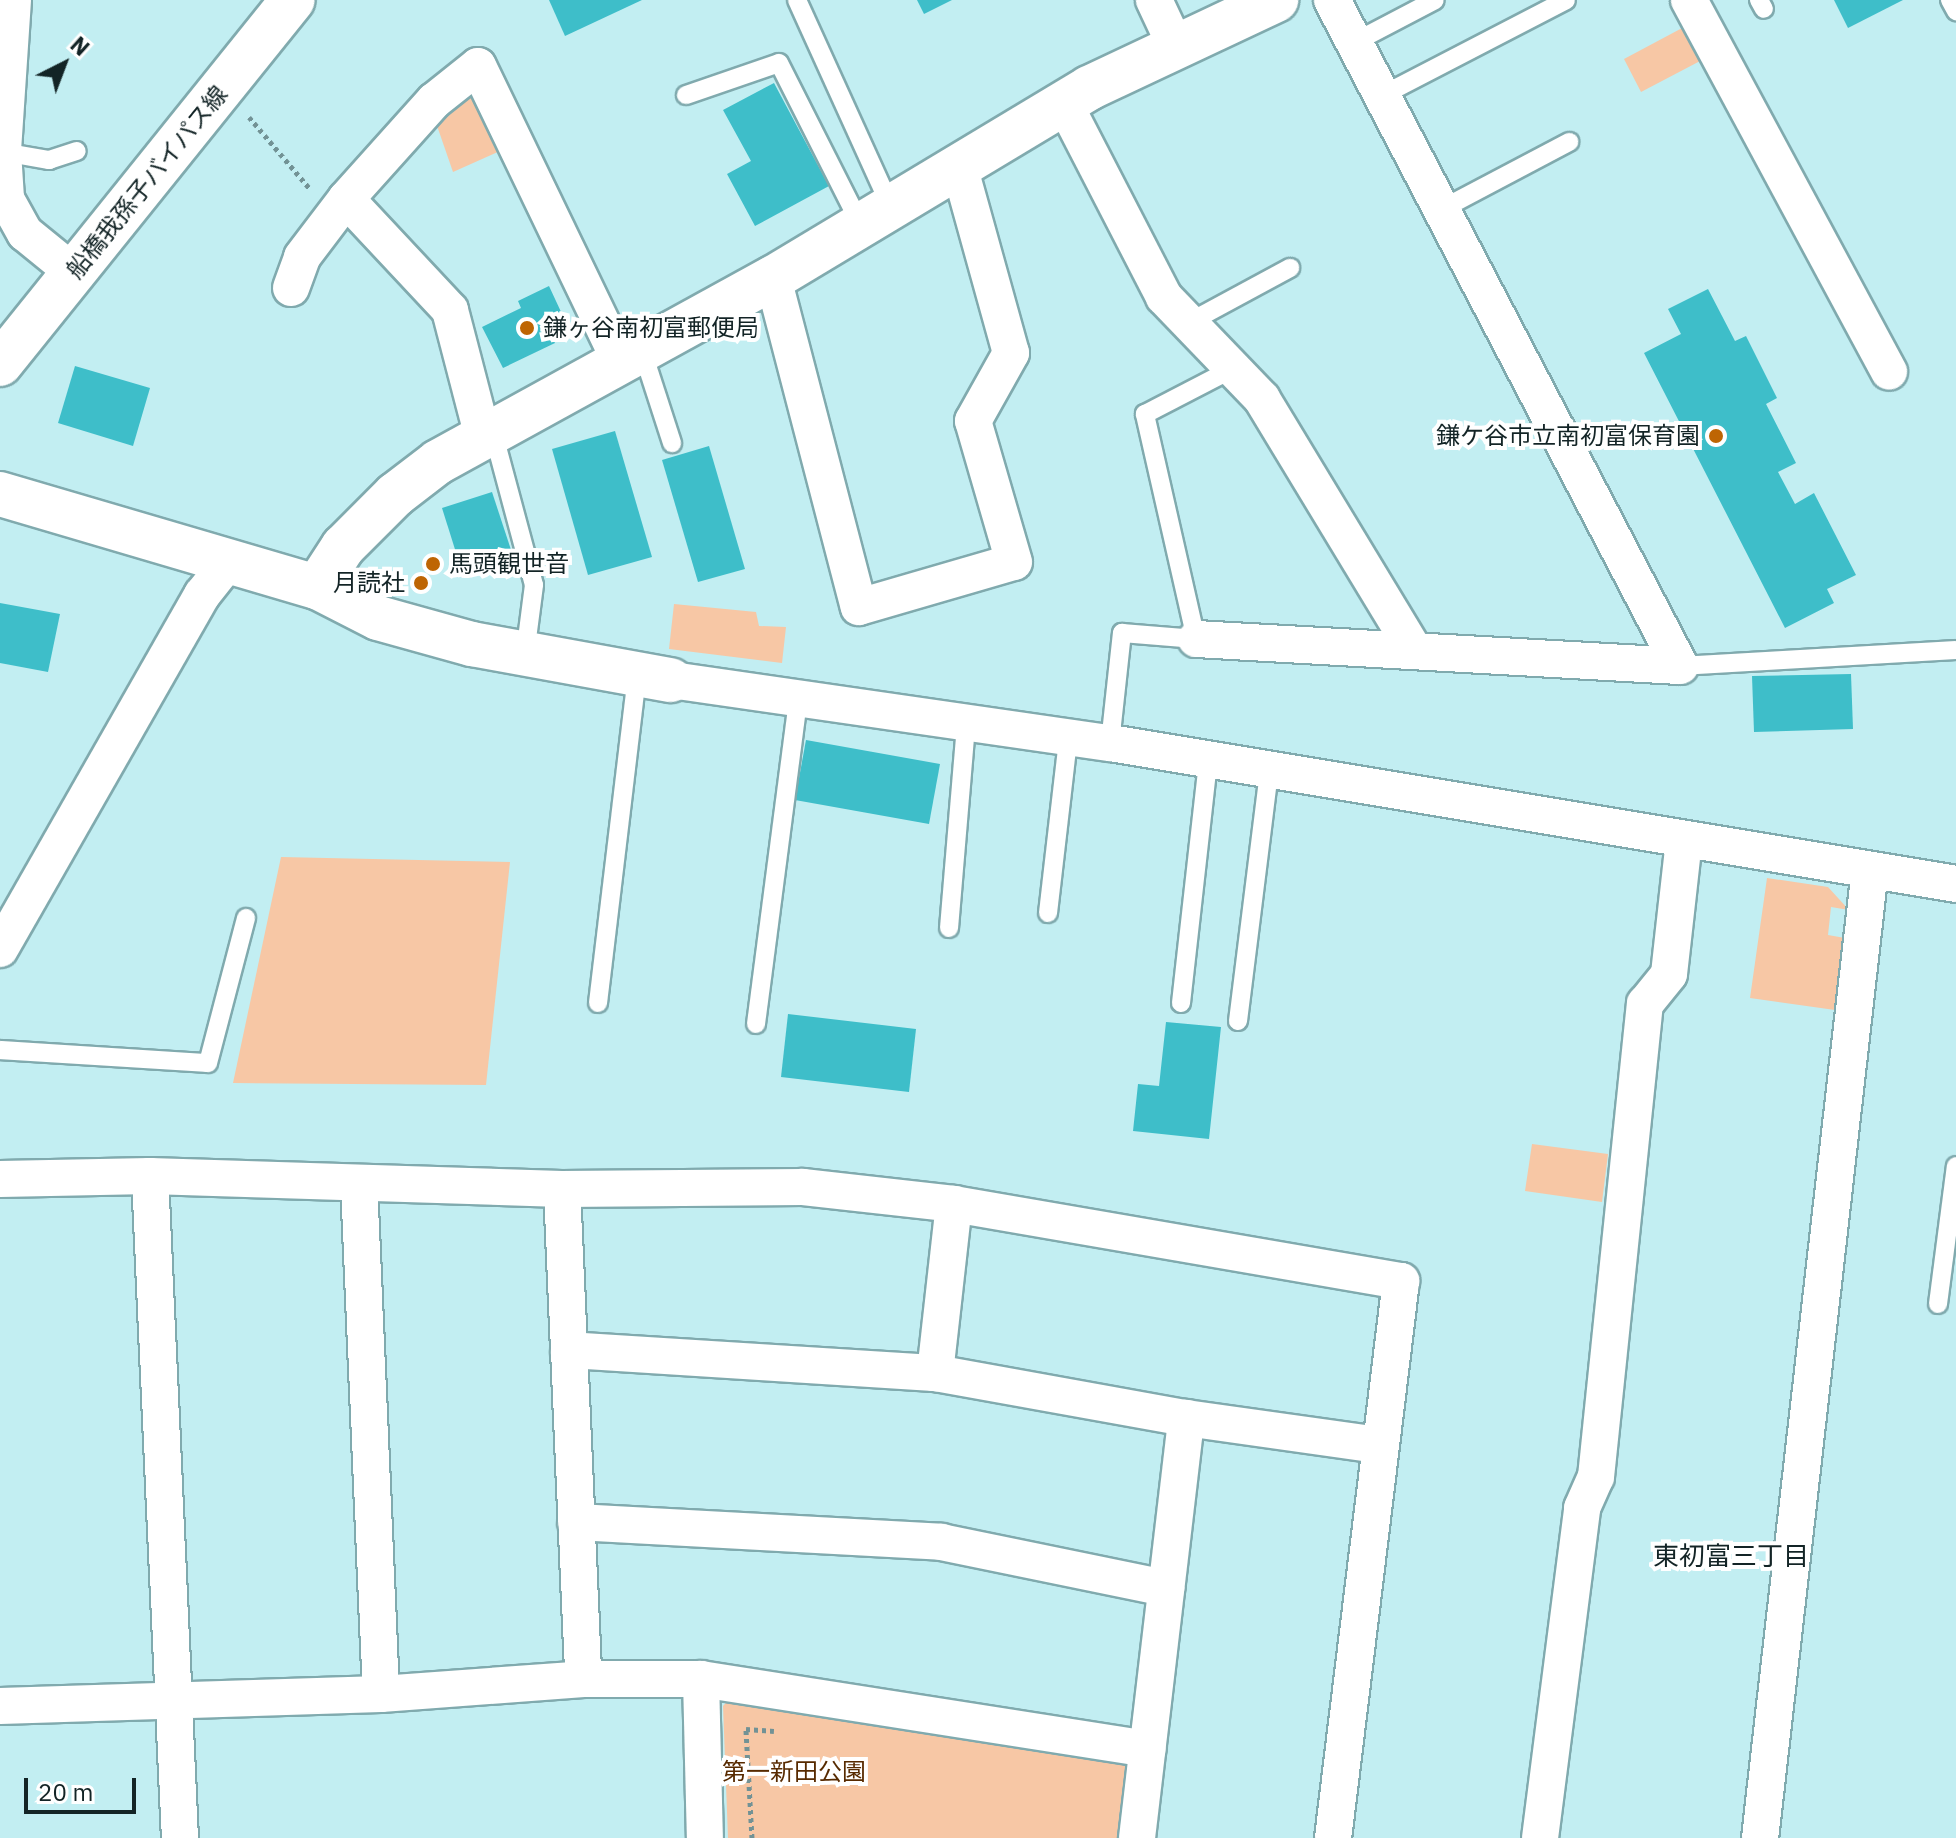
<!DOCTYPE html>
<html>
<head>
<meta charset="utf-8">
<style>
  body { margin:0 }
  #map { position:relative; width:1956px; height:1838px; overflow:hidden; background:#c2eef2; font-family:"IBM Plex Sans","Noto Sans JP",sans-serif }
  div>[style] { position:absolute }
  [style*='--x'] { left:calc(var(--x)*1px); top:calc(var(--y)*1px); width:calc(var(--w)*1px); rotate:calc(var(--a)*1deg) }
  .green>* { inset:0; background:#f7c7a5 }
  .building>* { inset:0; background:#3ebec9 }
  .path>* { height:5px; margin-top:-2.5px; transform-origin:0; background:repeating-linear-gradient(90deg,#729295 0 4px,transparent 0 8px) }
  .roads { filter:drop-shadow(2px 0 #80aaae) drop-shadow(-2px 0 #80aaae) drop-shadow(0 2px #80aaae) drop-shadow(0 -2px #80aaae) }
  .lane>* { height:18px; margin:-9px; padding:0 9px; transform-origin:9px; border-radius:9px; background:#fff }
  .street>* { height:36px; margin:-18px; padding:0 18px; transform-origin:18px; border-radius:18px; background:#fff }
  .secondary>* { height:44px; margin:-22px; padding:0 22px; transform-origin:22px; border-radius:22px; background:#fff }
  .dots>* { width:22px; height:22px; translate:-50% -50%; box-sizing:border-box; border:4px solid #fff; border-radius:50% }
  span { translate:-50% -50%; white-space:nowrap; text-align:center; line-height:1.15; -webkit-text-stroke:8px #fff; paint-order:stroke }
  .street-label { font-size:24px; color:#132426 }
  .poi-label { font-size:24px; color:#132426 }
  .left { translate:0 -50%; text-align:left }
  .right { translate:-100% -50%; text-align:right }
  .park-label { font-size:24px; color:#572a00 }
  .neighbourhood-label { font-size:26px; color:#132426 }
  .north { position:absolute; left:24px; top:24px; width:80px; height:80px; -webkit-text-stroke:6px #fff; paint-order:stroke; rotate:42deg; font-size:22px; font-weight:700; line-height:32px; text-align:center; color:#132426 }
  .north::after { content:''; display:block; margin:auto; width:28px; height:36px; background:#132426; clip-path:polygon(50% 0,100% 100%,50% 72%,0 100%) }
  .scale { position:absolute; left:24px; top:1778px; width:112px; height:36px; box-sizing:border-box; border:4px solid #132426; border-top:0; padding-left:10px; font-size:24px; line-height:28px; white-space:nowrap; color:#132426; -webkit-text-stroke:6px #fff; paint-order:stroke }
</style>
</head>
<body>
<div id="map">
  <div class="green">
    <div style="clip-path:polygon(1684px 27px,1702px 60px,1641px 92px,1624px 59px)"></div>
    <div style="clip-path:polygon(471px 90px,500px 151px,453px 172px,435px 120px)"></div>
    <div style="clip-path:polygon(674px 604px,756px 612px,759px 626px,786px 627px,782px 663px,669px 649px)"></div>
    <div style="clip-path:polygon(281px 857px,510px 862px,486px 1085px,233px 1083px)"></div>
    <div style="clip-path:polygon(1767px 878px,1828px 887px,1849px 910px,1831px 907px,1828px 935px,1845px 938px,1835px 1010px,1750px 998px)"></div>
    <div style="clip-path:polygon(1532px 1144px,1608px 1154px,1602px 1202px,1525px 1191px)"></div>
    <div style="clip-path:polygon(732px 1696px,1129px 1763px,1121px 1838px,728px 1838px,723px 1706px)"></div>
  </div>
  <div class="building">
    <div style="clip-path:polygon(549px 0,642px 0,565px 36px)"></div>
    <div style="clip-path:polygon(917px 0,952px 0,924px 14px)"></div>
    <div style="clip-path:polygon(1834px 0,1903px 0,1848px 28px)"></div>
    <div style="clip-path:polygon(774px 83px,829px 186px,755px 226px,727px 174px,751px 161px,723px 110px)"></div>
    <div style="clip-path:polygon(549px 286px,562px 314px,544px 321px,555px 343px,503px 368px,482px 327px,521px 308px,518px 301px)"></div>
    <div style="clip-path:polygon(1708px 289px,1735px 341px,1746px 336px,1777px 398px,1766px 404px,1796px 463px,1778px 472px,1795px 504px,1814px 493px,1856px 575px,1827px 589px,1834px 603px,1785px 628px,1644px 353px,1681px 334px,1668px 309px)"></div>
    <div style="clip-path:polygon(75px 366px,150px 388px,133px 446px,58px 423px)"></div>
    <div style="clip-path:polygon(615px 431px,652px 557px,588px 575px,552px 449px)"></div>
    <div style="clip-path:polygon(709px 446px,745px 569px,698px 582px,662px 460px)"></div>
    <div style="clip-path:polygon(492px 492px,515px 562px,464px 578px,442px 508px)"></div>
    <div style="clip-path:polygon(0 603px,60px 614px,48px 672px,0 663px)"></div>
    <div style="clip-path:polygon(1851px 674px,1853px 729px,1754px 732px,1752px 676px)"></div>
    <div style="clip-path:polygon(806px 740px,940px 764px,929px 824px,795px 800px)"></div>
    <div style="clip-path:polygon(788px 1014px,916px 1029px,909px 1092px,781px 1077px)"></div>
    <div style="clip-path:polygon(1166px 1022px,1221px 1027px,1209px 1139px,1133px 1131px,1138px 1084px,1159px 1086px)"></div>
  </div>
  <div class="path">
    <div style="--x:249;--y:117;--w:94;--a:49.7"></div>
    <div style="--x:752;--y:1838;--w:109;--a:-93.2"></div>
    <div style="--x:746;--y:1729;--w:28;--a:4"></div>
  </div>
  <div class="roads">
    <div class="lane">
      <div style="--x:797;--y:0;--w:227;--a:65.6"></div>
      <div style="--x:1759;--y:0;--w:10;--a:61"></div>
      <div style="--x:1950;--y:0;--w:13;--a:61"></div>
      <div style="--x:1355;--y:42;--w:90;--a:-27.7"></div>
      <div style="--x:686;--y:95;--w:98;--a:-19"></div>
      <div style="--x:779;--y:63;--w:182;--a:63.2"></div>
      <div style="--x:1383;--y:95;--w:206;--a:-27.4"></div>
      <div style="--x:3;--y:152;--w:47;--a:9.9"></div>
      <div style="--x:49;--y:160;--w:29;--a:-18"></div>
      <div style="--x:1442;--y:209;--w:144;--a:-27.8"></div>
      <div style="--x:1190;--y:322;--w:114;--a:-28.4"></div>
      <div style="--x:642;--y:350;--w:98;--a:72.1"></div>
      <div style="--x:493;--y:432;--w:158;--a:75"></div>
      <div style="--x:534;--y:585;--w:70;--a:97.4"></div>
      <div style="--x:1680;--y:666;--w:276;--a:-3.3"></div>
      <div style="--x:1110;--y:743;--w:111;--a:-83.8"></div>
      <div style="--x:1122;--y:633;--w:74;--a:4.6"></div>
      <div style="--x:1196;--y:639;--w:231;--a:-102.8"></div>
      <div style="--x:1145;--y:414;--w:102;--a:-27.3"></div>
      <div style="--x:1048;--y:913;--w:174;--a:-83.4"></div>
      <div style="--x:949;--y:928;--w:204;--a:-85.2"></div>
      <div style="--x:598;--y:1003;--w:328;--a:-83.2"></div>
      <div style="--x:1181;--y:1003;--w:244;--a:-83.6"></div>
      <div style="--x:1238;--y:1021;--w:252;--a:-82.9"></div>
      <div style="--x:756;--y:1024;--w:327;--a:-82.6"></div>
      <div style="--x:0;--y:1050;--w:208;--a:3.6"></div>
      <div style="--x:208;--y:1063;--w:150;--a:-75.3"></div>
      <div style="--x:1938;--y:1304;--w:139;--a:-82.6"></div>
    </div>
    <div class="street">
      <div style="--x:13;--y:0;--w:152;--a:93.8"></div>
      <div style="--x:3;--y:152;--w:47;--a:86.3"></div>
      <div style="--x:6;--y:199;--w:39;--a:61"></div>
      <div style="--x:25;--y:233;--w:63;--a:39.2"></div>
      <div style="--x:1154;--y:0;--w:52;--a:64.9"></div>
      <div style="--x:1332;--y:0;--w:751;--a:62.41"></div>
      <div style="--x:1689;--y:0;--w:422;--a:61.7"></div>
      <div style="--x:1064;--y:103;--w:218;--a:62.7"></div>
      <div style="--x:1164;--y:297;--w:141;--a:46.1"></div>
      <div style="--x:1262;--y:399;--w:293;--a:58.8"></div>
      <div style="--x:773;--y:278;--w:340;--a:75.4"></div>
      <div style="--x:859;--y:607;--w:161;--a:-16.2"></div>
      <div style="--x:1014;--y:562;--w:147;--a:-106.2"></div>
      <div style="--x:973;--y:421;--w:78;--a:-60.8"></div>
      <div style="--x:1011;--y:353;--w:194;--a:-105.5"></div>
      <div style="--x:291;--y:288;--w:33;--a:-70"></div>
      <div style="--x:302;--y:257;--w:73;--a:-52.8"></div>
      <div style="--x:483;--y:437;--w:131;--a:-104.6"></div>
      <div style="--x:450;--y:310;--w:152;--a:-133.1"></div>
      <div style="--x:346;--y:199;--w:132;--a:-48.1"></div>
      <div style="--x:434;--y:101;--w:56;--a:-38.5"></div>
      <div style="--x:478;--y:66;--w:325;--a:64.3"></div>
      <div style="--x:1196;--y:639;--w:485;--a:3.2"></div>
      <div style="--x:671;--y:680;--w:443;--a:8.2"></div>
      <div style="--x:1110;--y:743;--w:858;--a:9.46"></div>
      <div style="--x:0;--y:949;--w:408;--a:-60.3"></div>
      <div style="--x:202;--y:595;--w:43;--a:-51.5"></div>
      <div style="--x:150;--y:1176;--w:663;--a:87.41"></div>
      <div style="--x:0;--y:1179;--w:150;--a:-1.1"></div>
      <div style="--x:150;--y:1176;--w:412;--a:1.8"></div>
      <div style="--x:562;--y:1189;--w:241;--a:-0.5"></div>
      <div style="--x:803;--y:1187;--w:152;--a:6.4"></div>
      <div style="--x:954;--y:1204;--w:454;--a:9.8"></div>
      <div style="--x:1401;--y:1281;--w:561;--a:96.96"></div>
      <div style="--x:359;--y:1183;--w:511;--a:87.53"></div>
      <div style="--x:562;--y:1189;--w:490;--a:87.5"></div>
      <div style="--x:569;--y:1350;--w:367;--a:3.6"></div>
      <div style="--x:935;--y:1373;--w:255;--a:10.2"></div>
      <div style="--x:1186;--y:1418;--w:195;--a:8"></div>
      <div style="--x:935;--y:1373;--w:170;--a:-83.6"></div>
      <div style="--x:576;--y:1522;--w:366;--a:3.1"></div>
      <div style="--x:941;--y:1542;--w:230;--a:11.6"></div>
      <div style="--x:701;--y:1679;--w:159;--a:88.6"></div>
      <div style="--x:0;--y:1706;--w:381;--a:-1.8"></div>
      <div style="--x:381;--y:1694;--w:203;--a:-4.2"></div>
      <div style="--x:583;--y:1679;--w:118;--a:0"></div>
      <div style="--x:701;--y:1679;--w:452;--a:8.9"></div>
      <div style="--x:1137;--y:1838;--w:423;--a:-83.3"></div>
      <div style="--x:1540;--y:1838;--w:333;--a:-82.7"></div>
      <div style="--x:1582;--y:1508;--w:34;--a:-66"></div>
      <div style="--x:1596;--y:1477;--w:476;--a:-84.1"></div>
      <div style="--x:1645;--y:1004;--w:38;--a:-51"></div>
      <div style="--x:1669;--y:974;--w:134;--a:-83.6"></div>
      <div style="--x:1760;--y:1838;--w:974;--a:-83.52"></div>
    </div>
    <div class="secondary">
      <div style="--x:0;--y:364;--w:467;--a:-51.2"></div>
      <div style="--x:0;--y:494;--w:330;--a:16.4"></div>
      <div style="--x:317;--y:587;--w:68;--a:26.9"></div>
      <div style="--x:378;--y:618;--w:98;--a:15.5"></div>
      <div style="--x:472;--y:644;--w:202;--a:10.3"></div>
      <div style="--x:317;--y:587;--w:48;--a:-57"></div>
      <div style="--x:343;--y:547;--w:74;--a:-45"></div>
      <div style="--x:395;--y:495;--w:54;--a:-37.5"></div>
      <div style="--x:438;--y:462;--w:382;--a:-28.8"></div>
      <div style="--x:773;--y:278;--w:369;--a:-31"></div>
      <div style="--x:1089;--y:88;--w:207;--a:-25.2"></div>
    </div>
  </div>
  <div class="dots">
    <div style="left:527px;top:328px;background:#be6503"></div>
    <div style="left:1716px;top:436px;background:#be6503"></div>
    <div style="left:433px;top:564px;background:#be6503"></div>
    <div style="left:421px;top:583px;background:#be6503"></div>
  </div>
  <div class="street-label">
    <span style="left:147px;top:182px;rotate:-51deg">船橋我孫子バイパス線</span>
  </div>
  <div class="poi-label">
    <span class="left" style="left:543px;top:328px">鎌ヶ谷南初富郵便局</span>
    <span class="right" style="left:1700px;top:436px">鎌ケ谷市立南初富保育園</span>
    <span class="left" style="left:449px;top:564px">馬頭観世音</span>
    <span class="right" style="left:405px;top:583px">月読社</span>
  </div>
  <div class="park-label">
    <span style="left:794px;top:1772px">第一新田公園</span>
  </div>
  <div class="neighbourhood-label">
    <span style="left:1731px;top:1556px">東初富三丁目</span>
  </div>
  <div class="north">N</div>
  <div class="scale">20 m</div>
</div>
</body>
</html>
